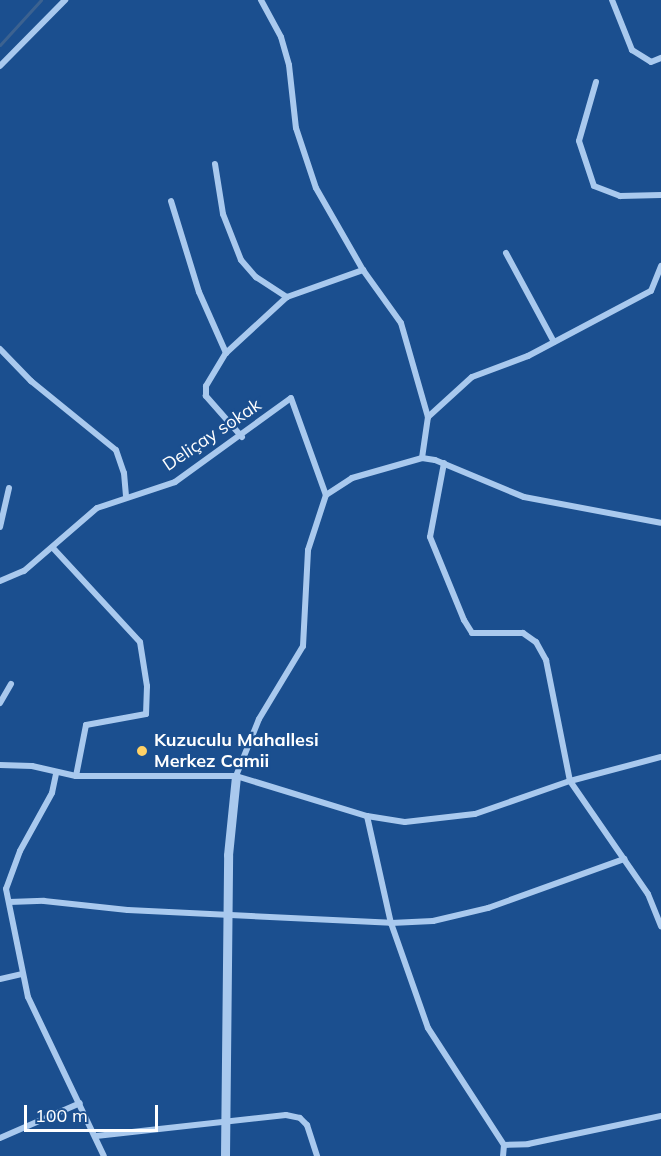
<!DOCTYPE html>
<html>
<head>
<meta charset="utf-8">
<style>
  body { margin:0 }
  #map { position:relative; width:661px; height:1156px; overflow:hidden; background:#1b4f8f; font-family:Mulish,sans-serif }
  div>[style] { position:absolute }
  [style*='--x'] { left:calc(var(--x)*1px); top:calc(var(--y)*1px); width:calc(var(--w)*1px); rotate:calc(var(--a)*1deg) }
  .stream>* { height:3px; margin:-1.5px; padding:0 1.5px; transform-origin:1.5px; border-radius:1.5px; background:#3c6290 }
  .minor>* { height:6px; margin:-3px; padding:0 3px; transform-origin:3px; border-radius:3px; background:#a9c9ee }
  .tertiary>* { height:9px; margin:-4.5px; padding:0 4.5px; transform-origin:4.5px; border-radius:4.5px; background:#a9c9ee }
  .dots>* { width:16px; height:16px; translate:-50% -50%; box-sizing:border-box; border:3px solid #1b4f8f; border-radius:50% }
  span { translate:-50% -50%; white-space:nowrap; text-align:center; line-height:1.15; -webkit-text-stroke:4.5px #1b4f8f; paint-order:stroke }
  .street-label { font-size:18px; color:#fff }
  .poi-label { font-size:18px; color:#fff; font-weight:700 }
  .left { translate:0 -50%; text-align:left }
  .scale { position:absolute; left:24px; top:1105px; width:134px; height:27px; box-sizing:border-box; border:3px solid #fff; border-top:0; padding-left:8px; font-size:18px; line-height:21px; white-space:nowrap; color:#fff; -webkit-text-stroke:4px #1b4f8f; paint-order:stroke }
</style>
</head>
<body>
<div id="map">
  <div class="stream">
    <div style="--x:0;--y:45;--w:61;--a:-47.7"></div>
  </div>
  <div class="minor">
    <div style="--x:261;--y:0;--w:42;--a:61.6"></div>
    <div style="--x:281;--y:37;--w:29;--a:74"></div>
    <div style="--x:289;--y:65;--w:63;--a:83.7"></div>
    <div style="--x:296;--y:128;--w:63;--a:71.6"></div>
    <div style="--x:316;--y:188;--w:95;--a:60.2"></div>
    <div style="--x:363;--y:270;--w:65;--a:54.4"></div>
    <div style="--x:401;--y:323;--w:98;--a:74"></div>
    <div style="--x:612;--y:0;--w:54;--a:68.2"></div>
    <div style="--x:632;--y:50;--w:22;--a:32"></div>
    <div style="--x:651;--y:62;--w:11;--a:-22"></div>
    <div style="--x:0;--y:66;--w:93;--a:-45.4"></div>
    <div style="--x:596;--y:82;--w:61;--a:106.1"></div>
    <div style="--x:579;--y:141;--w:47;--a:71.6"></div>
    <div style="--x:594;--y:186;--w:28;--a:21"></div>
    <div style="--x:620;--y:196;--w:41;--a:-1.4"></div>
    <div style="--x:215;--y:164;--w:51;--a:80.9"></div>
    <div style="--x:223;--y:214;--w:49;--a:68.6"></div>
    <div style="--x:241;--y:260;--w:23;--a:49"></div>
    <div style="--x:256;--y:277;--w:37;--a:33"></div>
    <div style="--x:171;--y:201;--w:95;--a:72.9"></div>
    <div style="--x:199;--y:292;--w:67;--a:66.1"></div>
    <div style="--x:506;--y:253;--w:101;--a:61.7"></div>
    <div style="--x:0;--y:349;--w:45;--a:45.9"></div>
    <div style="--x:31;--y:381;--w:109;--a:39.1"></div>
    <div style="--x:116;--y:450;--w:24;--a:71"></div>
    <div style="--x:124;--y:473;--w:23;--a:85"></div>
    <div style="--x:242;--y:437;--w:55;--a:-131.3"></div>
    <div style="--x:206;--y:396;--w:10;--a:-90"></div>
    <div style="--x:206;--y:386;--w:39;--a:-59"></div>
    <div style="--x:226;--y:353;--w:83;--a:-42.6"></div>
    <div style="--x:287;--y:297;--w:81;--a:-19.6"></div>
    <div style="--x:422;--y:458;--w:41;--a:-81.7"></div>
    <div style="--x:428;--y:417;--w:59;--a:-42.3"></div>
    <div style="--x:472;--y:377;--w:60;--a:-20.6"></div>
    <div style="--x:528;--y:356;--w:139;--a:-27.9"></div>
    <div style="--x:651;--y:291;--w:27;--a:-68"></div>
    <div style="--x:444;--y:463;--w:75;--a:100.7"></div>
    <div style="--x:430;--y:537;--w:90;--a:67.7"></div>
    <div style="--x:464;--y:620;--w:15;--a:58"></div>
    <div style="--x:472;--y:633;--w:51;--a:0"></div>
    <div style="--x:523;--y:633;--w:16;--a:35"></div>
    <div style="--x:536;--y:642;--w:21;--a:61"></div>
    <div style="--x:546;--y:660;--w:123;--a:78.8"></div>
    <div style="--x:570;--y:781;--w:137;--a:55.4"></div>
    <div style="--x:648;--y:894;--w:35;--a:68"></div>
    <div style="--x:0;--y:527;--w:40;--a:-77"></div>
    <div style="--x:53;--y:548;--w:128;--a:47.2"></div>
    <div style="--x:140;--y:642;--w:45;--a:81"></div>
    <div style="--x:147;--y:686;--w:28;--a:92"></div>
    <div style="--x:146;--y:714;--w:61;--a:169.6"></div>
    <div style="--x:86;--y:725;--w:52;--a:101.1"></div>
    <div style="--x:0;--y:581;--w:26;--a:-23"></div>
    <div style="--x:24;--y:571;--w:96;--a:-40.8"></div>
    <div style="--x:97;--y:508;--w:82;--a:-18.4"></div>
    <div style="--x:175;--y:482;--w:143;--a:-35.9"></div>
    <div style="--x:291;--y:398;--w:103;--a:70.2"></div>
    <div style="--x:0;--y:703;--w:22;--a:-60"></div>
    <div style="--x:0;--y:765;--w:32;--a:2"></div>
    <div style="--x:32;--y:766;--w:45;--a:12.8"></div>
    <div style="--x:76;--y:776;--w:160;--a:0"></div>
    <div style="--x:236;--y:776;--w:137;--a:17"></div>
    <div style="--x:367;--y:816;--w:38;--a:9"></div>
    <div style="--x:405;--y:822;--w:70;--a:-6.5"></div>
    <div style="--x:475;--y:814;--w:101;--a:-19.2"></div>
    <div style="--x:570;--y:781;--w:94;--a:-14.8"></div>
    <div style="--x:56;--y:774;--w:19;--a:102"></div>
    <div style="--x:52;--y:793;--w:66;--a:118.9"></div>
    <div style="--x:20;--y:851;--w:40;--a:110.2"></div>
    <div style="--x:6;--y:889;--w:110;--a:78.5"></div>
    <div style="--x:28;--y:997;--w:176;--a:64.5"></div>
    <div style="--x:236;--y:776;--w:61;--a:-68"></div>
    <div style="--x:259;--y:719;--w:85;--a:-58.9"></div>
    <div style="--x:303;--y:646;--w:96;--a:-87"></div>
    <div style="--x:308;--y:550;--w:58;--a:-71.9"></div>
    <div style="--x:326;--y:495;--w:31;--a:-33"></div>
    <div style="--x:352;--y:478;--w:73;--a:-15.9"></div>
    <div style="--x:422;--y:458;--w:13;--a:9"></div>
    <div style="--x:435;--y:460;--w:96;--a:22.6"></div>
    <div style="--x:524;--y:497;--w:139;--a:10.7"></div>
    <div style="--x:367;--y:816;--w:110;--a:77.4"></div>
    <div style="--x:391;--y:923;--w:111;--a:70.6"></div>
    <div style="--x:428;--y:1028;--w:140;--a:57"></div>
    <div style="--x:504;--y:1145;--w:11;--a:95"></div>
    <div style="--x:9;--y:902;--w:35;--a:-2"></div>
    <div style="--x:44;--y:901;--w:84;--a:6.1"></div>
    <div style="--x:128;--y:910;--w:263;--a:2.8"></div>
    <div style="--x:391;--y:923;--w:42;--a:-2.7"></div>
    <div style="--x:433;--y:921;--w:57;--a:-13.3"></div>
    <div style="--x:488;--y:908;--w:145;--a:-19.8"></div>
    <div style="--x:0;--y:979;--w:22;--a:-13"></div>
    <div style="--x:96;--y:1136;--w:191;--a:-6.3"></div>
    <div style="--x:286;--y:1115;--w:14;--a:12"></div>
    <div style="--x:300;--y:1118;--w:10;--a:45"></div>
    <div style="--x:307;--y:1125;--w:33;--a:72"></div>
    <div style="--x:0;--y:1138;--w:87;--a:-23.6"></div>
    <div style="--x:504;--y:1145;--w:24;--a:-2"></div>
    <div style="--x:528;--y:1144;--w:136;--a:-11.9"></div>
  </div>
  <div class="tertiary">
    <div style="--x:225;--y:1156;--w:301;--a:-89.4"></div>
    <div style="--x:228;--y:855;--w:79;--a:-84.2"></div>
  </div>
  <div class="dots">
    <div style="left:142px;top:751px;background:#ffd166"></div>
  </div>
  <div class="street-label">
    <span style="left:212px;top:435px;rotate:-34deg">Deliçay sokak</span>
  </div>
  <div class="poi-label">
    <span class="left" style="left:154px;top:751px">Kuzuculu Mahallesi<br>Merkez Camii</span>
  </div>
  <div class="scale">100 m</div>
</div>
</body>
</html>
